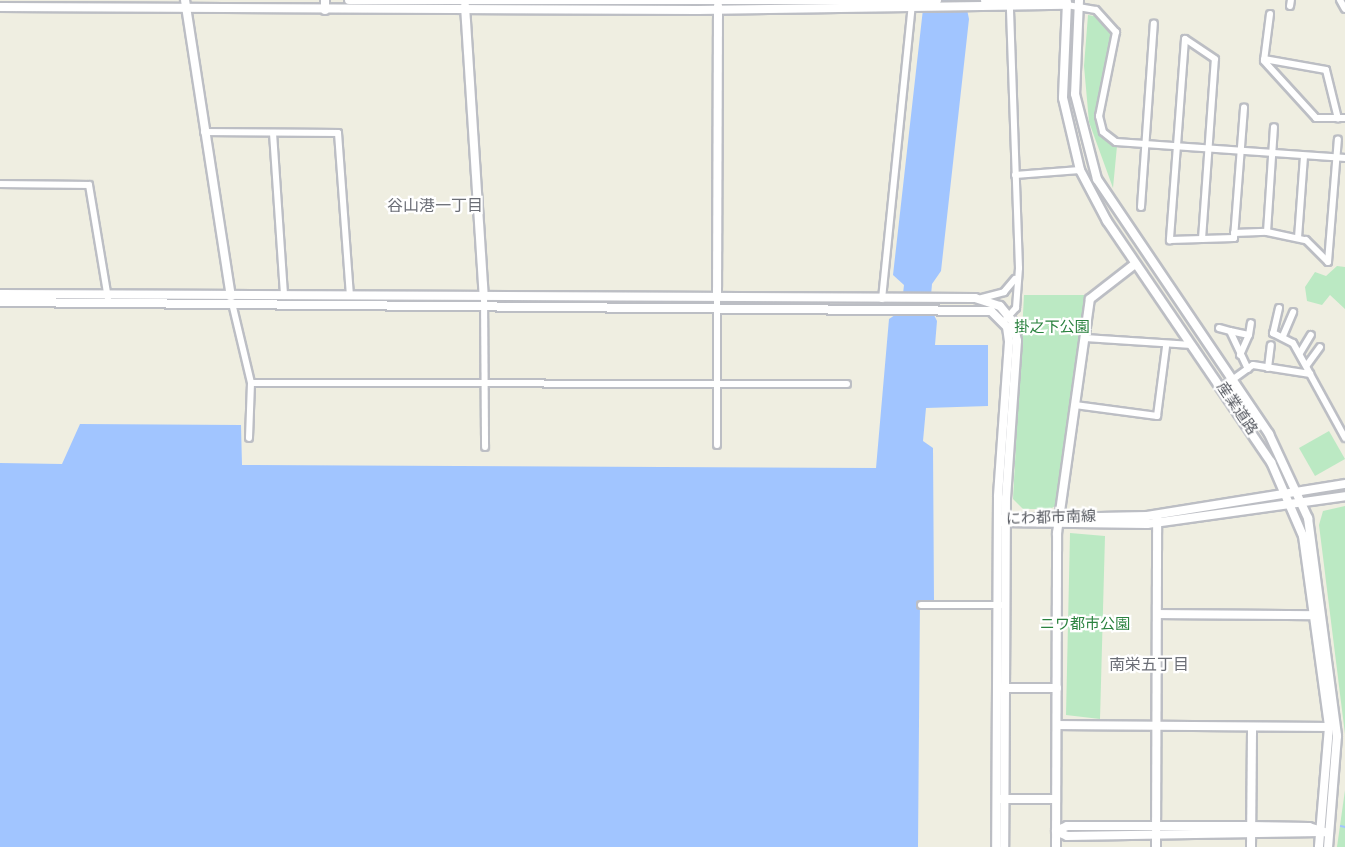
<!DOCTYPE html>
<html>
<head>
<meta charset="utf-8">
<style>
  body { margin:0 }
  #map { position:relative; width:1345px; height:847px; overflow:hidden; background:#efeee1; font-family:Overpass,"Noto Sans JP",sans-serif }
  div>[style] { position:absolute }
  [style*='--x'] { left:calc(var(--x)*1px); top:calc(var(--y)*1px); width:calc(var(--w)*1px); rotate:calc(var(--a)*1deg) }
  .green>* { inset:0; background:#bbe9c3 }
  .water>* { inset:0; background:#a1c5ff }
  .stream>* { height:1.5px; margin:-0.75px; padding:0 0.75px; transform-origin:0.75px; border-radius:0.75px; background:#a1c5ff }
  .roads { filter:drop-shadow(2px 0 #bcbec4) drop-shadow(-2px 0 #bcbec4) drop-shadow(0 2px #bcbec4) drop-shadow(0 -2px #bcbec4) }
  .street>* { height:6px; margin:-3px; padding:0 3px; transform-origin:3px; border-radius:3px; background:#fff }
  .secondary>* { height:8px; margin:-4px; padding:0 4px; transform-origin:4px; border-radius:4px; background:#fff }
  span { translate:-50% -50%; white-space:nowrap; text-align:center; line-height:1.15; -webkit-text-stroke:4.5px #fff; paint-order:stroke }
  .park-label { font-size:15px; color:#2b823f }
  .street-label { font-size:15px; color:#5a5d64 }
  .neighbourhood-label { font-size:16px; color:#6b6e76 }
</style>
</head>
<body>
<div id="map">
  <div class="green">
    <div style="clip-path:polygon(1088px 15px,1100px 17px,1113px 37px,1096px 122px,1103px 137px,1117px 146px,1113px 188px,1089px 122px,1084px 66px)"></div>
    <div style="clip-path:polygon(1337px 266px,1345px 267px,1345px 309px,1330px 295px,1322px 305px,1307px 301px,1305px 287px,1315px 272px,1326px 276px)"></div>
    <div style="clip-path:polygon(1024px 295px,1087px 295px,1057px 505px,1050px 509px,1023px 509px,1013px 499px)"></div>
    <div style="clip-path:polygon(1329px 431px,1345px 459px,1315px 476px,1299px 448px)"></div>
    <div style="clip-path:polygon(1345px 506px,1345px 734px,1319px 525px,1323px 511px)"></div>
    <div style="clip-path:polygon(1070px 533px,1105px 536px,1100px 719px,1066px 715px)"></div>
    <div style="clip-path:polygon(1345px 790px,1345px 847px,1337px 847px)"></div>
  </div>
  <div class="water">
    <div style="clip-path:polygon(924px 0,965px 0,969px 19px,941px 271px,932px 284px,930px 307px,937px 321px,935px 345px,988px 345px,988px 406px,926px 408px,923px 441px,933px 448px,934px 600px,920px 600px,918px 847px,0 847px,0 463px,62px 464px,80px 424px,241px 425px,242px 465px,876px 468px,889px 319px,901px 311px,904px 285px,893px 275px)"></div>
  </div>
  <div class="stream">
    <div style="--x:1341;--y:826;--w:4;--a:14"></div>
  </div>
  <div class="roads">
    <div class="street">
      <div style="--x:1340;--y:0;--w:10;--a:61"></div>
      <div style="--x:1067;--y:5;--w:29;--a:10"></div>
      <div style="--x:1096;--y:10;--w:30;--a:48"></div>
      <div style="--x:1116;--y:32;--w:86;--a:101.4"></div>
      <div style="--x:1099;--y:116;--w:16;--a:76"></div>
      <div style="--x:1103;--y:132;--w:16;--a:38"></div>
      <div style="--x:1116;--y:142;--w:230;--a:4"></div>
      <div style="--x:1290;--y:6;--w:6;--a:-81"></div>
      <div style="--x:1270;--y:14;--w:47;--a:97.3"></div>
      <div style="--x:1264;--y:61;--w:77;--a:47.6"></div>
      <div style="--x:1316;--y:118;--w:29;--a:0"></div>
      <div style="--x:1264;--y:59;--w:63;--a:10.1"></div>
      <div style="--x:1326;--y:70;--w:50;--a:76.2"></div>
      <div style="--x:204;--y:132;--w:134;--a:0.4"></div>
      <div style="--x:338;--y:133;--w:163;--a:85.8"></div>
      <div style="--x:273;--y:133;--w:163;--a:86.1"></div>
      <div style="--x:1015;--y:175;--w:65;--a:-4.4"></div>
      <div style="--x:0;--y:184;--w:89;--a:0.6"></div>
      <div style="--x:89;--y:185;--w:115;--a:80.5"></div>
      <div style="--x:1141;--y:207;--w:184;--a:-86"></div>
      <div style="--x:1267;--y:232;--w:105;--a:-86.2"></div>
      <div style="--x:1234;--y:233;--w:33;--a:-2"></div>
      <div style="--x:1267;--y:232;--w:40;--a:12"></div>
      <div style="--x:1306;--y:240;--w:31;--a:45"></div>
      <div style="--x:1328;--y:262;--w:123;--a:-85.4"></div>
      <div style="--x:1298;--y:238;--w:81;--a:-85.8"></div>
      <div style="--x:1202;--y:239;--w:180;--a:-85.9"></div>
      <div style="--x:1215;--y:59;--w:36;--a:-146"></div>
      <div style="--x:1185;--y:39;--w:202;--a:94.3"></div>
      <div style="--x:1170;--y:240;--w:64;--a:-1.8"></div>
      <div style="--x:1234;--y:238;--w:131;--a:-85.6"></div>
      <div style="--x:484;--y:296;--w:151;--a:89.6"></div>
      <div style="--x:982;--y:298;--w:23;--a:-15"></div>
      <div style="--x:1004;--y:292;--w:17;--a:-50"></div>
      <div style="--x:882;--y:299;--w:297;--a:-84.2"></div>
      <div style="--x:232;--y:303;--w:82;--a:76.6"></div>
      <div style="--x:251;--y:383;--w:55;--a:92.1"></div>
      <div style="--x:1279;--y:308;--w:26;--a:103"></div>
      <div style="--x:1273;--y:333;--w:22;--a:27"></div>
      <div style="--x:1293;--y:343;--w:35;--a:61"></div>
      <div style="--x:1006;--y:319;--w:15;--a:-48"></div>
      <div style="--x:1016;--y:308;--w:40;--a:-85.7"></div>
      <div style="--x:1019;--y:268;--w:264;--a:-92"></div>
      <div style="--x:1219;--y:328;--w:11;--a:15"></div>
      <div style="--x:1230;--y:331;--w:42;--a:64.7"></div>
      <div style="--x:1230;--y:331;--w:19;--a:12"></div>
      <div style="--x:1249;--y:335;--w:12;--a:-81"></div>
      <div style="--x:1283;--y:336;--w:26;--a:-67"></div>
      <div style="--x:1085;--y:338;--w:107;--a:3.7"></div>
      <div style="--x:1300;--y:353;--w:21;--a:-59"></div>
      <div style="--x:1240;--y:355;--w:22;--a:-66"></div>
      <div style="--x:1307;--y:365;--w:22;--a:-54"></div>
      <div style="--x:1268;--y:368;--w:23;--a:-83"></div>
      <div style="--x:251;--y:383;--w:596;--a:0.1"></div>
      <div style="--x:1221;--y:388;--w:39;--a:-36"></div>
      <div style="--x:1253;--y:365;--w:58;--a:9"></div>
      <div style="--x:1310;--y:374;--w:73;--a:61.3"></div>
      <div style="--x:1075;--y:405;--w:83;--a:7.6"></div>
      <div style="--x:1157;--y:416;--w:70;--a:-82.6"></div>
      <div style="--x:717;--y:445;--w:148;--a:-90"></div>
      <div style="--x:921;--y:605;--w:80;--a:0"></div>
    </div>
    <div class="secondary">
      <div style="--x:185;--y:0;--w:300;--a:81.2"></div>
      <div style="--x:325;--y:0;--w:10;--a:90"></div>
      <div style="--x:349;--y:0;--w:588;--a:0"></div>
      <div style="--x:985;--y:0;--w:79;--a:2.9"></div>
      <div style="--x:1079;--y:0;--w:94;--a:92.4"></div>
      <div style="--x:1075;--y:94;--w:88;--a:75.5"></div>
      <div style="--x:1097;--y:179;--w:308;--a:56"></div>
      <div style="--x:1269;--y:434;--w:93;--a:65.1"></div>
      <div style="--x:1308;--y:518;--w:220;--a:82.4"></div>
      <div style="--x:1337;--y:736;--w:111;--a:94.6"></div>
      <div style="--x:1067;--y:2;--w:96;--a:92.4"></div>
      <div style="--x:1063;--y:98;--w:74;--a:76.7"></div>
      <div style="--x:1080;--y:170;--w:58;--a:62.1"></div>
      <div style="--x:1107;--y:221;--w:292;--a:55.8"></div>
      <div style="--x:1271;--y:462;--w:81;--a:66.6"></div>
      <div style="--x:1303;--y:536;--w:193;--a:82.2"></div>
      <div style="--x:1329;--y:727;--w:120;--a:94.8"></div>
      <div style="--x:465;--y:6;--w:291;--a:86.3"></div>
      <div style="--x:0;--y:7;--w:698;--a:0.25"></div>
      <div style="--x:698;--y:10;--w:369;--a:-0.8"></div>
      <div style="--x:0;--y:294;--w:975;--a:0.24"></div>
      <div style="--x:975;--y:298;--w:26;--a:18"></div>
      <div style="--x:1000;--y:306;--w:21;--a:51"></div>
      <div style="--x:1013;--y:322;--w:19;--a:78"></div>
      <div style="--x:1017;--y:341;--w:157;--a:94"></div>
      <div style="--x:1006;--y:498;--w:349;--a:90.3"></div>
      <div style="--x:717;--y:297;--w:291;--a:-89.8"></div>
      <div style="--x:0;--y:302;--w:991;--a:0.52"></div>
      <div style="--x:991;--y:311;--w:23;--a:45"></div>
      <div style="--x:1007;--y:327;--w:15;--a:82"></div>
      <div style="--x:1009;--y:342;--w:155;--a:94.1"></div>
      <div style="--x:998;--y:497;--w:350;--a:90.3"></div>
      <div style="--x:1002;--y:519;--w:145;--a:-1.2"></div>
      <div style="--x:1147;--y:516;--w:201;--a:-9.2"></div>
      <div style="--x:1001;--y:522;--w:146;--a:0.8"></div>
      <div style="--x:1147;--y:524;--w:200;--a:-8"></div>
      <div style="--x:1157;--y:614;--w:159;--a:0.4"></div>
      <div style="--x:1000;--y:688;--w:57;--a:0"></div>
      <div style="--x:1057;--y:725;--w:272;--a:0.4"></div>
      <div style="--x:999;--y:799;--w:57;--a:0"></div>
      <div style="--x:1056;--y:831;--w:12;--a:-24"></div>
      <div style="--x:1067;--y:826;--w:184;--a:0"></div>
      <div style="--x:1251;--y:826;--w:58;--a:1"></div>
      <div style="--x:1309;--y:827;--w:19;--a:18"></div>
      <div style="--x:1056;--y:831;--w:12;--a:24"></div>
      <div style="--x:1067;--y:836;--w:255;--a:-0.9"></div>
      <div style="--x:1056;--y:847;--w:314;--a:-89.8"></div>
      <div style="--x:1057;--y:533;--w:236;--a:-82"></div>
      <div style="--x:1090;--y:299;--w:57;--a:-37.9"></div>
      <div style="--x:1156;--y:847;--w:329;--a:-89.8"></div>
      <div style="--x:1251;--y:847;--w:120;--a:-89.5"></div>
    </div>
  </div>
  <div class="park-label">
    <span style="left:1052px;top:329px">掛之下公園</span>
    <span style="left:1085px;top:626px">ニワ都市公園</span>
  </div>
  <div class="street-label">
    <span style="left:1236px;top:409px;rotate:56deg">産業道路</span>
    <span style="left:1051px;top:519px;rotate:-2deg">にわ都市南線</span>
  </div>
  <div class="neighbourhood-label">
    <span style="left:435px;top:207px">谷山港一丁目</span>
    <span style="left:1149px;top:666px">南栄五丁目</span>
  </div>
</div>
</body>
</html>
